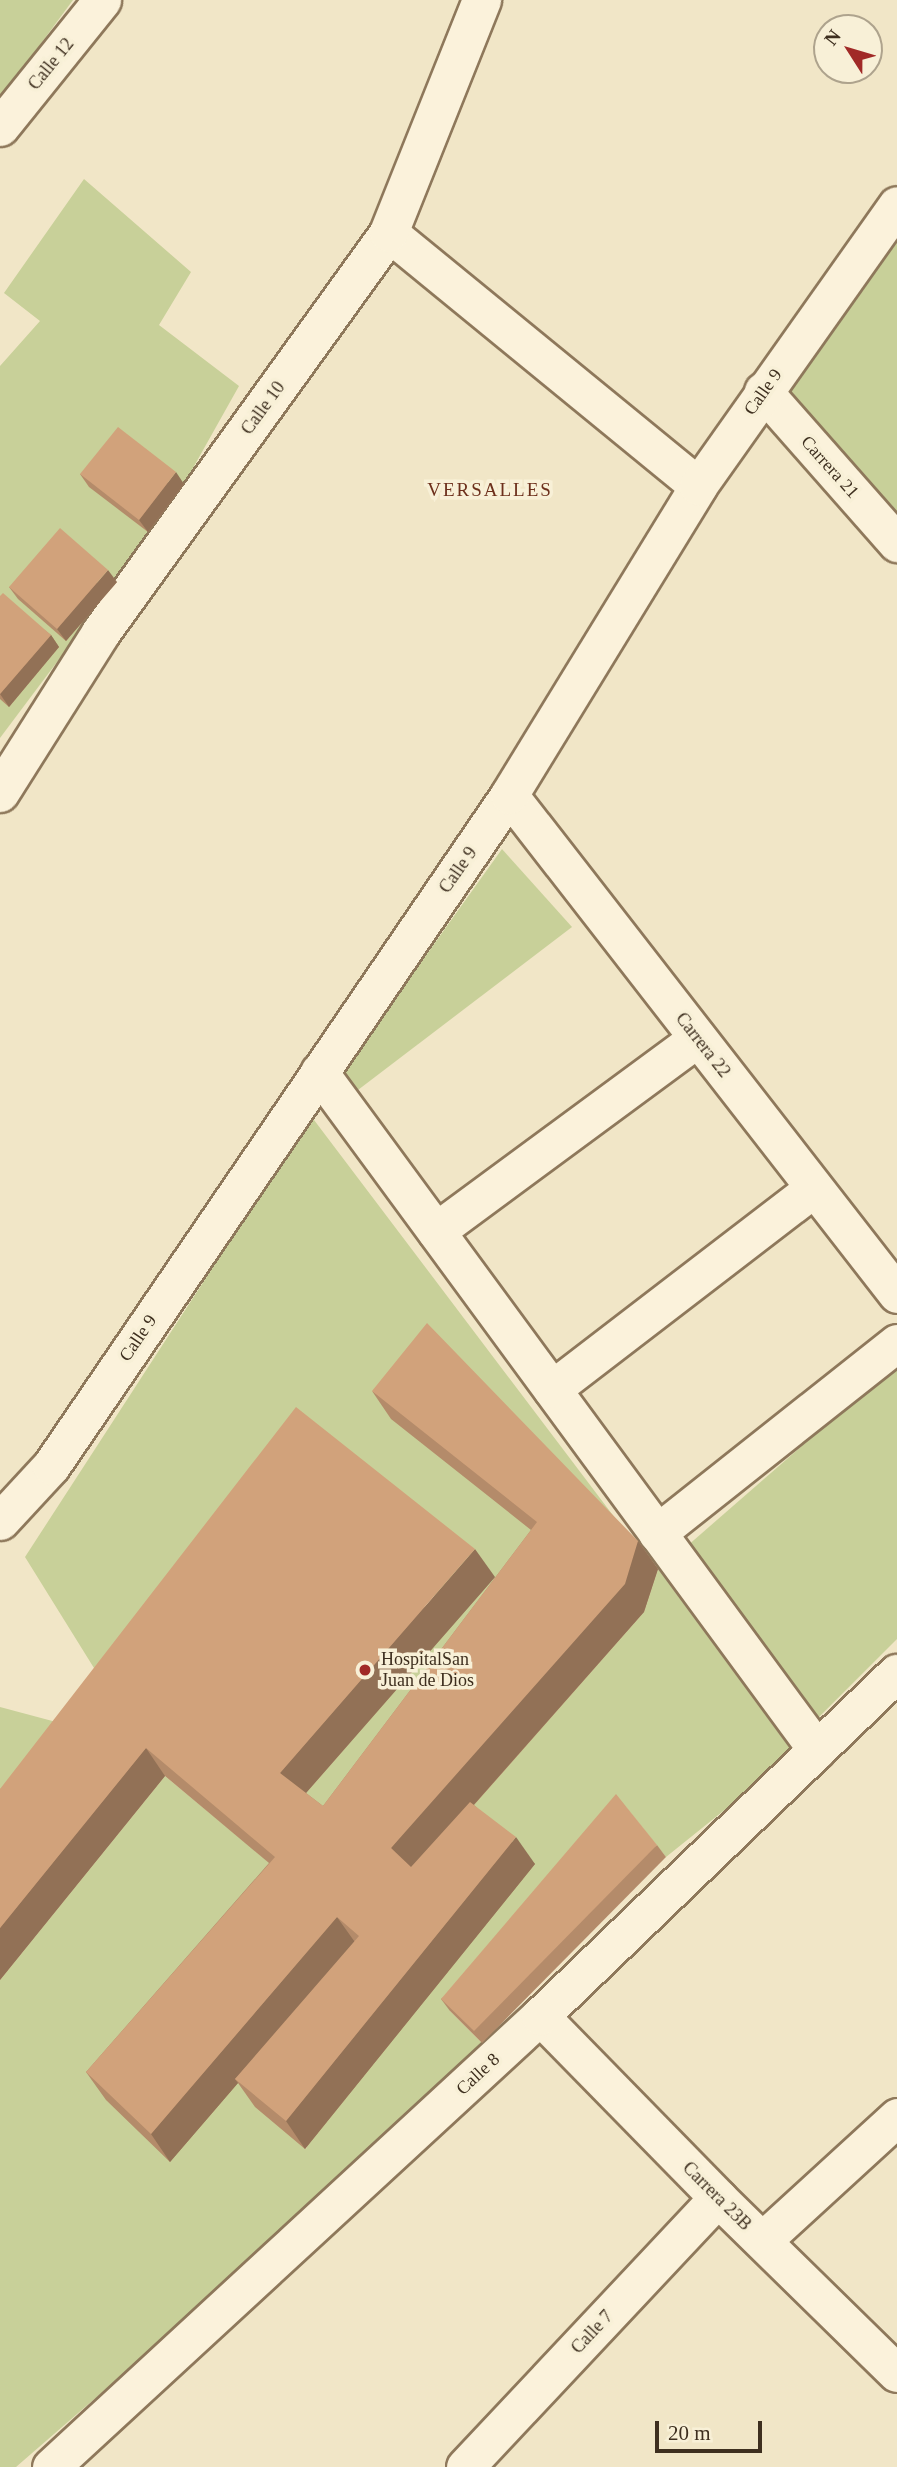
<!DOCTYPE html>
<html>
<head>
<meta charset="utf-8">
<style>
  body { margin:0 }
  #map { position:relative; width:897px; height:2467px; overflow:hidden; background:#f1e6c7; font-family:"Times New Roman",serif }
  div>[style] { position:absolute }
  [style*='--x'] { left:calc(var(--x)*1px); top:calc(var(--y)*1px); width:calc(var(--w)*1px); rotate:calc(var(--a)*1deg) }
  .green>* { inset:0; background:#c8d099 }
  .roads { filter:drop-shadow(2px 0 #8e785b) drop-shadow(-2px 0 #8e785b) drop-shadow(0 2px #8e785b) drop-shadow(0 -2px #8e785b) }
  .street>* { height:37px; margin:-18.5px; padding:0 18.5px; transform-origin:18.5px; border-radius:18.5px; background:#fbf2db }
  .secondary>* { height:38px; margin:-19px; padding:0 19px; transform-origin:19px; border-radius:19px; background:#fbf2db }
  .wall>* { inset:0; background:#b48b6a }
  .shaded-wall>* { inset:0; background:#927156 }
  .building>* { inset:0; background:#d1a27b }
  .dots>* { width:19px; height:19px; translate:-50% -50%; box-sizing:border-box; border:4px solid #f8f0d7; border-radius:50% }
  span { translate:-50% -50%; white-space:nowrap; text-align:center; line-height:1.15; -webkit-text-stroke:7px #f8f0d7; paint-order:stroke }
  .street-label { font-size:18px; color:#3e2f1f }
  .poi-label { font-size:18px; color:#3e2f1f }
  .left { translate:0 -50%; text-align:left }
  .neighbourhood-label { font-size:19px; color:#6d301c; letter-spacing:2px }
  .north { position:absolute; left:813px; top:14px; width:70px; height:70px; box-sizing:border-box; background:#f8f0d7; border:2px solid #aea38d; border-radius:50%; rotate:307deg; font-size:19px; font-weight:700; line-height:28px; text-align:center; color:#3e2f1f }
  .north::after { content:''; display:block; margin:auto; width:24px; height:32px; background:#a12a27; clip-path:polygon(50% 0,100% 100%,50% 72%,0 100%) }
  .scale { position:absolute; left:655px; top:2421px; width:107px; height:32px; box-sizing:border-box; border:4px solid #3e2f1f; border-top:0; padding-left:9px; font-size:21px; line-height:24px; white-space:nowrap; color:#3e2f1f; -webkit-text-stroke:5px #f8f0d7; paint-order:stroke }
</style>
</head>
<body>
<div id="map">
  <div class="green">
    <div style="clip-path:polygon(0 0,73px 0,0 99px)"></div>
    <div style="clip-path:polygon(84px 179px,191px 272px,159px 325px,239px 386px,184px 484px,117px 582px,0 738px,0 366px,40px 321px,4px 293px)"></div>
    <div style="clip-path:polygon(897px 242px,897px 515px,786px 394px)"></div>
    <div style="clip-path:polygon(502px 849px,572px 927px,354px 1093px,344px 1070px)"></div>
    <div style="clip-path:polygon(311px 1116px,615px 1518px,556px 1550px,343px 1834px,299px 1801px,494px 1577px,112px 1697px,25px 1557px)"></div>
    <div style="clip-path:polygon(897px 1363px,897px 1639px,813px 1723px,686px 1547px)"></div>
    <div style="clip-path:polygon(658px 1569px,794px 1754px,666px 1857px,626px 1807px,450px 2011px,482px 2043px,168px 2335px,16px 2467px,0 2467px,0 1980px,165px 1776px,295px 1884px,357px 1945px,255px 2106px,306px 2149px,411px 1876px,644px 1612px)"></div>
    <div style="clip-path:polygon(0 1707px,86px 1730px,0 1842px)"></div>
  </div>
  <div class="roads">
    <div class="street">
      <div style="--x:0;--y:127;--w:163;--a:-51.2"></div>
      <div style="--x:389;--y:233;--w:399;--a:39.3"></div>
      <div style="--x:763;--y:391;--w:203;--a:48.6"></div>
      <div style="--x:509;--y:795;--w:632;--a:52.13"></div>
      <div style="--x:319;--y:1072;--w:841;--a:53.7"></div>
      <div style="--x:436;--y:1231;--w:325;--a:-36.4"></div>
      <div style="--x:552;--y:1389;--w:330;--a:-37.5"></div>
      <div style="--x:0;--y:1521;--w:75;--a:-47.2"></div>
      <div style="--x:51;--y:1466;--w:812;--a:-55.68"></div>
      <div style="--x:509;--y:795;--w:362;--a:-58.5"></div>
      <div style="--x:698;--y:486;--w:344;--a:-54.7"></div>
      <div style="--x:657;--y:1533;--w:306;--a:-38.4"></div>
      <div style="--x:540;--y:2016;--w:255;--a:45.6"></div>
      <div style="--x:718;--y:2198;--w:250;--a:44.4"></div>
      <div style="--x:763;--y:2240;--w:182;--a:-42.5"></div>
      <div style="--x:51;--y:2467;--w:665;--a:-42.69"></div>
      <div style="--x:540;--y:2016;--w:495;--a:-43.9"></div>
      <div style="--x:465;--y:2467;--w:369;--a:-46.8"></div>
    </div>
    <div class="secondary">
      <div style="--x:0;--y:793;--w:189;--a:-57.7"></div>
      <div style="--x:101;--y:633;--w:493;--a:-54.2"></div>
      <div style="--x:389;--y:233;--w:251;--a:-68.2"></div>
    </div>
  </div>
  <div class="wall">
    <div style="clip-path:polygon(80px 474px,184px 484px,148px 532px,89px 487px)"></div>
    <div style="clip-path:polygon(117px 582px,66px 641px,18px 599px,9px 587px)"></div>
    <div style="clip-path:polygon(0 596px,51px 635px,59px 647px,9px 707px,0 699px)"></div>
    <div style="clip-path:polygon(372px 1391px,638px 1541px,658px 1569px,644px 1612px,474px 1805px,535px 1864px,305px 2149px,255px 2107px,238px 2083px,170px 2162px,106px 2100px,86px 2072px,269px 1863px,165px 1776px,0 1980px,0 1789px,495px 1577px,306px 1793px,323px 1806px,531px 1530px,391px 1419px)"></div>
    <div style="clip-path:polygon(657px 1845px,666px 1857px,482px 2043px,450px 2011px,441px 1999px)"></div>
  </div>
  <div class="shaded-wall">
    <div style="clip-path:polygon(176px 472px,184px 484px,148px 532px,139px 520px)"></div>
    <div style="clip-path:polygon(108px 570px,117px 582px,66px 641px,57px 629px)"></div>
    <div style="clip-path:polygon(51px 635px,59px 647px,9px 707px,0 694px)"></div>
    <div style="clip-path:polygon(638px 1541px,658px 1569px,644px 1612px,411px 1876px,391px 1848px)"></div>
    <div style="clip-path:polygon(475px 1549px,495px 1577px,299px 1801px,280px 1773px)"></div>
    <div style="clip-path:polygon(146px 1748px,165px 1776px,0 1980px,0 1928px)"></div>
    <div style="clip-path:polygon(516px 1837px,535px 1864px,305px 2149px,286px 2121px)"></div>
    <div style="clip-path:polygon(337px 1917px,357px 1945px,235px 2079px,238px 2083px,170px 2162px,151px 2134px)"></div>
  </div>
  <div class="building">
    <div style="clip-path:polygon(118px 427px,176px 472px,139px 520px,80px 474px)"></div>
    <div style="clip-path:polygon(60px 528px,108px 570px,57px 629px,9px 587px)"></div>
    <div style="clip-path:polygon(3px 593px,51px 635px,0 694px,0 596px)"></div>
    <div style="clip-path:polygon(427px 1323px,638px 1541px,625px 1584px,391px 1848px,411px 1867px,470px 1802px,516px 1837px,286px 2121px,235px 2079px,359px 1936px,337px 1917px,151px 2134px,86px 2072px,275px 1857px,146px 1748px,0 1928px,0 1789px,296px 1407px,475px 1549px,280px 1773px,323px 1806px,537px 1522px,372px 1391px)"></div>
    <div style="clip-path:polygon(616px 1794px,657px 1845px,474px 2031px,441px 1999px)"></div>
  </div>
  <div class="dots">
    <div style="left:365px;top:1670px;background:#a12a27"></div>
  </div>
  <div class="street-label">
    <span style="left:51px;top:64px;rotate:-51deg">Calle 12</span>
    <span style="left:763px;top:392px;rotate:-55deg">Calle 9</span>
    <span style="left:263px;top:408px;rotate:-54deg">Calle 10</span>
    <span style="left:830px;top:467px;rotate:48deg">Carrera 21</span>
    <span style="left:458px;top:870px;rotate:-55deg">Calle 9</span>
    <span style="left:703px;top:1045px;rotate:52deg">Carrera 22</span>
    <span style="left:138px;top:1338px;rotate:-56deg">Calle 9</span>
    <span style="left:478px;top:2074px;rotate:-43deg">Calle 8</span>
    <span style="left:717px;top:2196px;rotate:45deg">Carrera 23B</span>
    <span style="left:592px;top:2332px;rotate:-47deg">Calle 7</span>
  </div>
  <div class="poi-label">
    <span class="left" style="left:381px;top:1670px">HospitalSan<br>Juan de Dios</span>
  </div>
  <div class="neighbourhood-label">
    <span style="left:490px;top:490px">VERSALLES</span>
  </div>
  <div class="north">N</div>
  <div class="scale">20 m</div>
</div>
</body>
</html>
